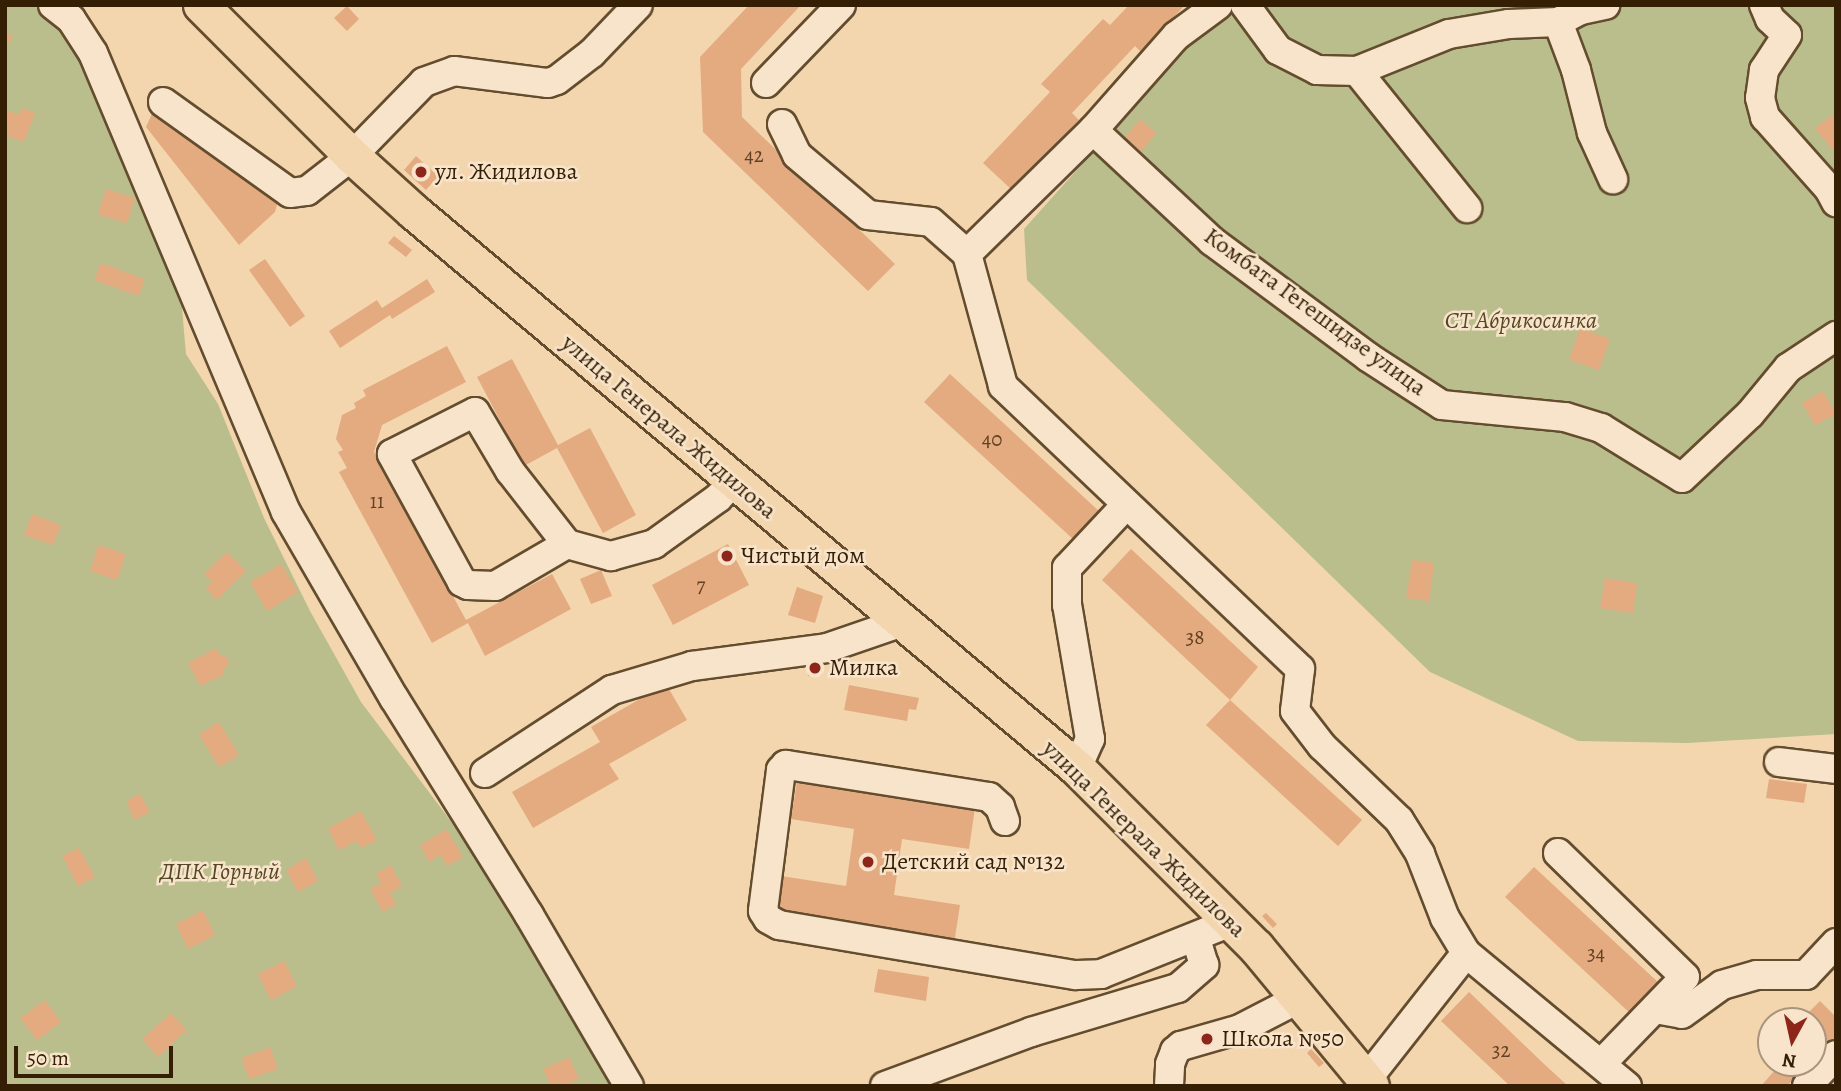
<!DOCTYPE html>
<html>
<head>
<meta charset="utf-8">
<style>
  body { margin:0 }
  #map { position:relative; width:1841px; height:1091px; overflow:hidden; background:#f3d6ae; font-family:Alegreya,serif }
  div>[style] { position:absolute }
  [style*='--x'] { left:calc(var(--x)*1px); top:calc(var(--y)*1px); width:calc(var(--w)*1px); rotate:calc(var(--a)*1deg) }
  .green>* { inset:0; background:#b9be8c }
  .building>* { inset:0; background:#e4aa80 }
  .roads { filter:drop-shadow(2px 0 #644d2e) drop-shadow(-2px 0 #644d2e) drop-shadow(0 2px #644d2e) drop-shadow(0 -2px #644d2e) }
  .minor>* { height:28px; margin:-14px; padding:0 14px; transform-origin:14px; border-radius:14px; background:#f7e4ca }
  .major>* { height:35px; margin:-17.5px; padding:0 17.5px; transform-origin:17.5px; border-radius:17.5px; background:#f3d6ae }
  .dots>* { width:19px; height:19px; translate:-50% -50%; box-sizing:border-box; border:4px solid #f7e4ca; border-radius:50% }
  span { translate:-50% -50%; white-space:nowrap; text-align:center; line-height:1.15; -webkit-text-stroke:5px #f7e4ca; paint-order:stroke }
  .number-label { font-size:21px; color:#614223 }
  .number-label span { -webkit-text-stroke-width:0 }
  .poi-label { font-size:24px; color:#351f04 }
  .left { translate:0 -50%; text-align:left }
  .street-label { font-size:24px; color:#351f04 }
  .park-label { font-size:24px; color:#564726; font-style:italic }
  .frame { position:absolute; inset:0; border:7px solid #351f04; pointer-events:none }
  .north { position:absolute; left:1757px; top:1007px; width:70px; height:70px; box-sizing:border-box; background:#f7e4ca; border:2px solid #a9957b; border-radius:50%; rotate:188deg; font-size:19px; font-weight:700; line-height:28px; text-align:center; color:#351f04 }
  .north::after { content:''; display:block; margin:auto; width:24px; height:32px; background:#8f2418; clip-path:polygon(50% 0,100% 100%,50% 72%,0 100%) }
  .scale { position:absolute; left:14px; top:1046px; width:159px; height:32px; box-sizing:border-box; border:4px solid #351f04; border-top:0; padding-left:9px; font-size:21px; line-height:24px; white-space:nowrap; color:#351f04; -webkit-text-stroke:5px #f7e4ca; paint-order:stroke }
</style>
</head>
<body>
<div id="map">
  <div class="green">
    <div style="clip-path:polygon(5px 5px,72px 5px,181px 297px,186px 354px,218px 404px,264px 518px,310px 611px,361px 702px,493px 877px,542px 951px,611px 1086px,5px 1086px)"></div>
    <div style="clip-path:polygon(1230px 5px,1836px 5px,1836px 734px,1687px 743px,1578px 741px,1430px 672px,1027px 280px,1024px 229px,1218px 12px)"></div>
  </div>
  <div class="building">
    <div style="clip-path:polygon(749px 5px,801px 5px,741px 69px,742px 117px,895px 264px,868px 291px,703px 132px,700px 57px)"></div>
    <div style="clip-path:polygon(1129px 5px,1185px 5px,1141px 52px,1135px 46px,1072px 113px,1079px 120px,1013px 191px,983px 163px,1050px 92px,1041px 84px,1103px 19px,1110px 25px)"></div>
    <div style="clip-path:polygon(347px 6px,359px 19px,347px 31px,334px 18px)"></div>
    <div style="clip-path:polygon(5px 32px,13px 36px,5px 49px)"></div>
    <div style="clip-path:polygon(155px 107px,281px 190px,275px 212px,239px 245px,146px 127px)"></div>
    <div style="clip-path:polygon(22px 108px,35px 113px,24px 142px,5px 135px,6px 110px,19px 115px)"></div>
    <div style="clip-path:polygon(1835px 113px,1836px 115px,1836px 154px,1815px 128px)"></div>
    <div style="clip-path:polygon(1140px 119px,1156px 133px,1139px 154px,1122px 141px)"></div>
    <div style="clip-path:polygon(416px 156px,438px 176px,426px 190px,404px 170px)"></div>
    <div style="clip-path:polygon(106px 189px,135px 198px,127px 223px,98px 214px)"></div>
    <div style="clip-path:polygon(394px 236px,412px 250px,406px 257px,388px 243px)"></div>
    <div style="clip-path:polygon(265px 259px,305px 316px,290px 327px,249px 270px)"></div>
    <div style="clip-path:polygon(101px 263px,145px 279px,139px 296px,94px 280px)"></div>
    <div style="clip-path:polygon(427px 279px,435px 292px,392px 319px,390px 315px,340px 348px,329px 331px,377px 300px,382px 308px)"></div>
    <div style="clip-path:polygon(1580px 328px,1610px 339px,1599px 370px,1569px 360px)"></div>
    <div style="clip-path:polygon(447px 346px,466px 382px,382px 425px,374px 452px,466px 620px,552px 574px,571px 609px,485px 656px,468px 623px,432px 643px,339px 472px,347px 468px,338px 452px,343px 450px,336px 439px,342px 415px,356px 408px,354px 403px,366px 396px,363px 390px)"></div>
    <div style="clip-path:polygon(512px 359px,558px 445px,590px 428px,636px 515px,603px 533px,557px 448px,524px 466px,477px 377px)"></div>
    <div style="clip-path:polygon(950px 374px,1100px 512px,1074px 540px,924px 402px)"></div>
    <div style="clip-path:polygon(1823px 391px,1836px 414px,1815px 425px,1802px 403px)"></div>
    <div style="clip-path:polygon(32px 514px,61px 525px,53px 545px,24px 535px)"></div>
    <div style="clip-path:polygon(728px 544px,749px 585px,673px 625px,652px 585px)"></div>
    <div style="clip-path:polygon(98px 545px,126px 554px,117px 580px,90px 571px)"></div>
    <div style="clip-path:polygon(1131px 549px,1258px 667px,1230px 700px,1102px 580px)"></div>
    <div style="clip-path:polygon(227px 552px,246px 571px,217px 600px,206px 589px,212px 582px,204px 574px)"></div>
    <div style="clip-path:polygon(1412px 560px,1434px 563px,1429px 601px,1406px 598px)"></div>
    <div style="clip-path:polygon(281px 564px,298px 592px,267px 611px,250px 582px)"></div>
    <div style="clip-path:polygon(601px 570px,612px 596px,591px 604px,580px 579px)"></div>
    <div style="clip-path:polygon(1605px 578px,1637px 583px,1633px 613px,1600px 608px)"></div>
    <div style="clip-path:polygon(797px 587px,823px 596px,815px 623px,788px 615px)"></div>
    <div style="clip-path:polygon(216px 648px,220px 656px,224px 654px,230px 665px,222px 669px,225px 674px,200px 686px,188px 663px)"></div>
    <div style="clip-path:polygon(821px 661px,822px 675px,808px 676px,807px 662px)"></div>
    <div style="clip-path:polygon(666px 684px,687px 720px,609px 764px,619px 779px,533px 828px,512px 792px,600px 742px,591px 727px)"></div>
    <div style="clip-path:polygon(849px 685px,919px 698px,916px 710px,909px 709px,907px 721px,844px 710px)"></div>
    <div style="clip-path:polygon(1230px 700px,1362px 820px,1338px 846px,1206px 725px)"></div>
    <div style="clip-path:polygon(219px 722px,239px 755px,219px 767px,199px 734px)"></div>
    <div style="clip-path:polygon(1769px 779px,1807px 784px,1804px 803px,1766px 798px)"></div>
    <div style="clip-path:polygon(797px 781px,975px 808px,969px 849px,902px 839px,894px 895px,960px 905px,954px 944px,774px 917px,781px 876px,846px 886px,854px 829px,791px 819px)"></div>
    <div style="clip-path:polygon(140px 794px,150px 812px,135px 820px,126px 801px)"></div>
    <div style="clip-path:polygon(361px 811px,377px 840px,361px 848px,357px 841px,339px 850px,328px 828px)"></div>
    <div style="clip-path:polygon(447px 829px,463px 857px,447px 866px,441px 855px,429px 862px,420px 845px)"></div>
    <div style="clip-path:polygon(79px 848px,95px 877px,78px 886px,62px 856px)"></div>
    <div style="clip-path:polygon(306px 858px,318px 881px,298px 892px,286px 870px)"></div>
    <div style="clip-path:polygon(391px 865px,402px 886px,390px 893px,396px 904px,383px 912px,370px 889px,381px 883px,376px 874px)"></div>
    <div style="clip-path:polygon(1534px 867px,1660px 984px,1632px 1015px,1505px 897px)"></div>
    <div style="clip-path:polygon(203px 910px,215px 935px,188px 949px,176px 924px)"></div>
    <div style="clip-path:polygon(1266px 913px,1277px 924px,1273px 928px,1262px 916px)"></div>
    <div style="clip-path:polygon(284px 961px,297px 986px,271px 1000px,258px 974px)"></div>
    <div style="clip-path:polygon(878px 969px,929px 977px,926px 1001px,874px 992px)"></div>
    <div style="clip-path:polygon(1469px 992px,1543px 1063px,1568px 1086px,1510px 1086px,1441px 1021px)"></div>
    <div style="clip-path:polygon(45px 1000px,61px 1022px,37px 1040px,20px 1018px)"></div>
    <div style="clip-path:polygon(1820px 1001px,1836px 1017px,1836px 1037px,1813px 1060px,1813px 1021px,1800px 1021px)"></div>
    <div style="clip-path:polygon(171px 1013px,187px 1030px,158px 1057px,142px 1039px)"></div>
    <div style="clip-path:polygon(270px 1047px,278px 1069px,249px 1079px,241px 1058px)"></div>
    <div style="clip-path:polygon(1311px 1049px,1324px 1063px,1319px 1067px,1307px 1053px)"></div>
    <div style="clip-path:polygon(569px 1057px,579px 1079px,564px 1086px,551px 1086px,543px 1069px)"></div>
    <div style="clip-path:polygon(1781px 1063px,1810px 1063px,1787px 1086px,1761px 1086px)"></div>
  </div>
  <div class="roads">
    <div class="minor">
      <div style="--x:53;--y:5;--w:23;--a:38"></div>
      <div style="--x:71;--y:19;--w:40;--a:57.1"></div>
      <div style="--x:93;--y:53;--w:498;--a:67.2"></div>
      <div style="--x:286;--y:512;--w:215;--a:59.9"></div>
      <div style="--x:394;--y:698;--w:256;--a:58.1"></div>
      <div style="--x:529;--y:915;--w:198;--a:59.7"></div>
      <div style="--x:1218;--y:5;--w:52;--a:143.6"></div>
      <div style="--x:1176;--y:36;--w:125;--a:131.4"></div>
      <div style="--x:1093;--y:130;--w:177;--a:135.5"></div>
      <div style="--x:967;--y:254;--w:137;--a:74.7"></div>
      <div style="--x:1003;--y:386;--w:410;--a:43.6"></div>
      <div style="--x:1300;--y:669;--w:42;--a:96.8"></div>
      <div style="--x:1295;--y:711;--w:44;--a:52.4"></div>
      <div style="--x:1322;--y:746;--w:107;--a:43.9"></div>
      <div style="--x:1399;--y:820;--w:40;--a:58"></div>
      <div style="--x:1420;--y:854;--w:69;--a:68.7"></div>
      <div style="--x:1445;--y:918;--w:41;--a:59"></div>
      <div style="--x:1466;--y:953;--w:209;--a:39.6"></div>
      <div style="--x:1245;--y:5;--w:56;--a:53.7"></div>
      <div style="--x:1278;--y:50;--w:44;--a:27.1"></div>
      <div style="--x:1317;--y:70;--w:40;--a:1.4"></div>
      <div style="--x:1357;--y:71;--w:99;--a:-21.9"></div>
      <div style="--x:1449;--y:34;--w:61;--a:-9.5"></div>
      <div style="--x:1509;--y:24;--w:49;--a:-2.3"></div>
      <div style="--x:1558;--y:22;--w:26;--a:-28"></div>
      <div style="--x:1581;--y:10;--w:25;--a:-12"></div>
      <div style="--x:1764;--y:5;--w:15;--a:67"></div>
      <div style="--x:1770;--y:19;--w:23;--a:43"></div>
      <div style="--x:1787;--y:35;--w:42;--a:123.3"></div>
      <div style="--x:1764;--y:70;--w:28;--a:98"></div>
      <div style="--x:1760;--y:98;--w:20;--a:75"></div>
      <div style="--x:1765;--y:117;--w:96;--a:48.4"></div>
      <div style="--x:1829;--y:189;--w:15;--a:62"></div>
      <div style="--x:1558;--y:22;--w:51;--a:69.4"></div>
      <div style="--x:1576;--y:70;--w:65;--a:75.7"></div>
      <div style="--x:1592;--y:133;--w:51;--a:65.5"></div>
      <div style="--x:1357;--y:71;--w:176;--a:51.2"></div>
      <div style="--x:766;--y:83;--w:108;--a:-46.1"></div>
      <div style="--x:163;--y:102;--w:156;--a:35.6"></div>
      <div style="--x:290;--y:193;--w:17;--a:-7"></div>
      <div style="--x:307;--y:191;--w:57;--a:-37.9"></div>
      <div style="--x:352;--y:156;--w:103;--a:-45.8"></div>
      <div style="--x:424;--y:82;--w:32;--a:-20"></div>
      <div style="--x:454;--y:71;--w:95;--a:7.3"></div>
      <div style="--x:548;--y:83;--w:9;--a:-18"></div>
      <div style="--x:557;--y:80;--w:44;--a:-37.6"></div>
      <div style="--x:592;--y:53;--w:66;--a:-46.2"></div>
      <div style="--x:782;--y:124;--w:34;--a:64"></div>
      <div style="--x:797;--y:155;--w:93;--a:40.2"></div>
      <div style="--x:868;--y:215;--w:63;--a:6.3"></div>
      <div style="--x:931;--y:222;--w:48;--a:41.6"></div>
      <div style="--x:1093;--y:130;--w:163;--a:43"></div>
      <div style="--x:1212;--y:241;--w:194;--a:36.6"></div>
      <div style="--x:1368;--y:357;--w:88;--a:33"></div>
      <div style="--x:1442;--y:405;--w:124;--a:5.6"></div>
      <div style="--x:1565;--y:417;--w:38;--a:17"></div>
      <div style="--x:1601;--y:428;--w:95;--a:31.7"></div>
      <div style="--x:1682;--y:478;--w:93;--a:-43.3"></div>
      <div style="--x:1750;--y:414;--w:60;--a:-50.4"></div>
      <div style="--x:1788;--y:368;--w:58;--a:-33.7"></div>
      <div style="--x:567;--y:544;--w:83;--a:149.7"></div>
      <div style="--x:495;--y:586;--w:27;--a:-178"></div>
      <div style="--x:468;--y:585;--w:7;--a:-153"></div>
      <div style="--x:462;--y:582;--w:146;--a:-118.7"></div>
      <div style="--x:392;--y:454;--w:93;--a:-26.8"></div>
      <div style="--x:475;--y:412;--w:69;--a:59.3"></div>
      <div style="--x:510;--y:471;--w:93;--a:52"></div>
      <div style="--x:567;--y:544;--w:46;--a:15.3"></div>
      <div style="--x:611;--y:556;--w:45;--a:-15.6"></div>
      <div style="--x:654;--y:544;--w:79;--a:-35.7"></div>
      <div style="--x:718;--y:498;--w:23;--a:-47"></div>
      <div style="--x:1779;--y:762;--w:57;--a:7"></div>
      <div style="--x:1077;--y:768;--w:32;--a:-66"></div>
      <div style="--x:1090;--y:739;--w:136;--a:-99.7"></div>
      <div style="--x:1067;--y:605;--w:37;--a:-90"></div>
      <div style="--x:1067;--y:568;--w:86;--a:-46.9"></div>
      <div style="--x:485;--y:773;--w:152;--a:-33.2"></div>
      <div style="--x:612;--y:690;--w:84;--a:-16.7"></div>
      <div style="--x:692;--y:666;--w:136;--a:-7.6"></div>
      <div style="--x:827;--y:648;--w:80;--a:-18.9"></div>
      <div style="--x:1005;--y:821;--w:15;--a:-110"></div>
      <div style="--x:1000;--y:807;--w:15;--a:-138"></div>
      <div style="--x:989;--y:797;--w:206;--a:-171"></div>
      <div style="--x:786;--y:765;--w:7;--a:135"></div>
      <div style="--x:781;--y:770;--w:142;--a:97.3"></div>
      <div style="--x:763;--y:911;--w:9;--a:58"></div>
      <div style="--x:768;--y:919;--w:13;--a:29"></div>
      <div style="--x:779;--y:925;--w:301;--a:9.6"></div>
      <div style="--x:1076;--y:975;--w:25;--a:-2"></div>
      <div style="--x:1101;--y:974;--w:140;--a:-21.8"></div>
      <div style="--x:1558;--y:853;--w:177;--a:44.3"></div>
      <div style="--x:1685;--y:977;--w:121;--a:134"></div>
      <div style="--x:1655;--y:1009;--w:27;--a:10"></div>
      <div style="--x:1682;--y:1014;--w:49;--a:-35.9"></div>
      <div style="--x:1722;--y:985;--w:36;--a:-16"></div>
      <div style="--x:1757;--y:975;--w:49;--a:0"></div>
      <div style="--x:1806;--y:975;--w:44;--a:-46.8"></div>
      <div style="--x:1367;--y:1079;--w:160;--a:-51.8"></div>
      <div style="--x:885;--y:1086;--w:156;--a:-20.3"></div>
      <div style="--x:1031;--y:1032;--w:153;--a:-16.7"></div>
      <div style="--x:1178;--y:988;--w:35;--a:-41"></div>
      <div style="--x:1204;--y:965;--w:28;--a:-107"></div>
      <div style="--x:1169;--y:1086;--w:22;--a:-87"></div>
      <div style="--x:1170;--y:1064;--w:14;--a:-69"></div>
      <div style="--x:1175;--y:1051;--w:8;--a:-40"></div>
      <div style="--x:1181;--y:1046;--w:61;--a:-16.1"></div>
      <div style="--x:1240;--y:1029;--w:68;--a:-27.3"></div>
      <div style="--x:1807;--y:1086;--w:42;--a:-46.9"></div>
    </div>
    <div class="major">
      <div style="--x:201;--y:5;--w:214;--a:45"></div>
      <div style="--x:352;--y:156;--w:84;--a:42.1"></div>
      <div style="--x:414;--y:212;--w:865;--a:39.98"></div>
      <div style="--x:1077;--y:768;--w:253;--a:45"></div>
      <div style="--x:1256;--y:947;--w:180;--a:50.4"></div>
    </div>
  </div>
  <div class="dots">
    <div style="left:421px;top:172px;background:#8f2418"></div>
    <div style="left:727px;top:556px;background:#8f2418"></div>
    <div style="left:815px;top:668px;background:#8f2418"></div>
    <div style="left:868px;top:862px;background:#8f2418"></div>
    <div style="left:1207px;top:1039px;background:#8f2418"></div>
  </div>
  <div class="number-label">
    <span style="left:754px;top:155px">42</span>
    <span style="left:992px;top:439px">40</span>
    <span style="left:377px;top:501px">11</span>
    <span style="left:701px;top:585px">7</span>
    <span style="left:1195px;top:637px">38</span>
    <span style="left:1596px;top:953px">34</span>
    <span style="left:1501px;top:1050px">32</span>
  </div>
  <div class="poi-label">
    <span class="left" style="left:435px;top:172px">ул. Жидилова</span>
    <span class="left" style="left:741px;top:556px">Чистый дом</span>
    <span class="left" style="left:829px;top:668px">Милка</span>
    <span class="left" style="left:882px;top:862px">Детский сад №132</span>
    <span class="left" style="left:1221px;top:1039px">Школа №50</span>
  </div>
  <div class="street-label">
    <span style="left:1315px;top:312px;rotate:36deg">Комбата Гегешидзе улица</span>
    <span style="left:669px;top:427px;rotate:40deg">улица Генерала Жидилова</span>
    <span style="left:1144px;top:839px;rotate:44deg">улица Генерала Жидилова</span>
  </div>
  <div class="park-label">
    <span style="left:1521px;top:321px">СТ Абрикосинка</span>
    <span style="left:220px;top:872px">ДПК Горный</span>
  </div>
  <div class="frame"></div>
  <div class="north">N</div>
  <div class="scale">50 m</div>
</div>
</body>
</html>
